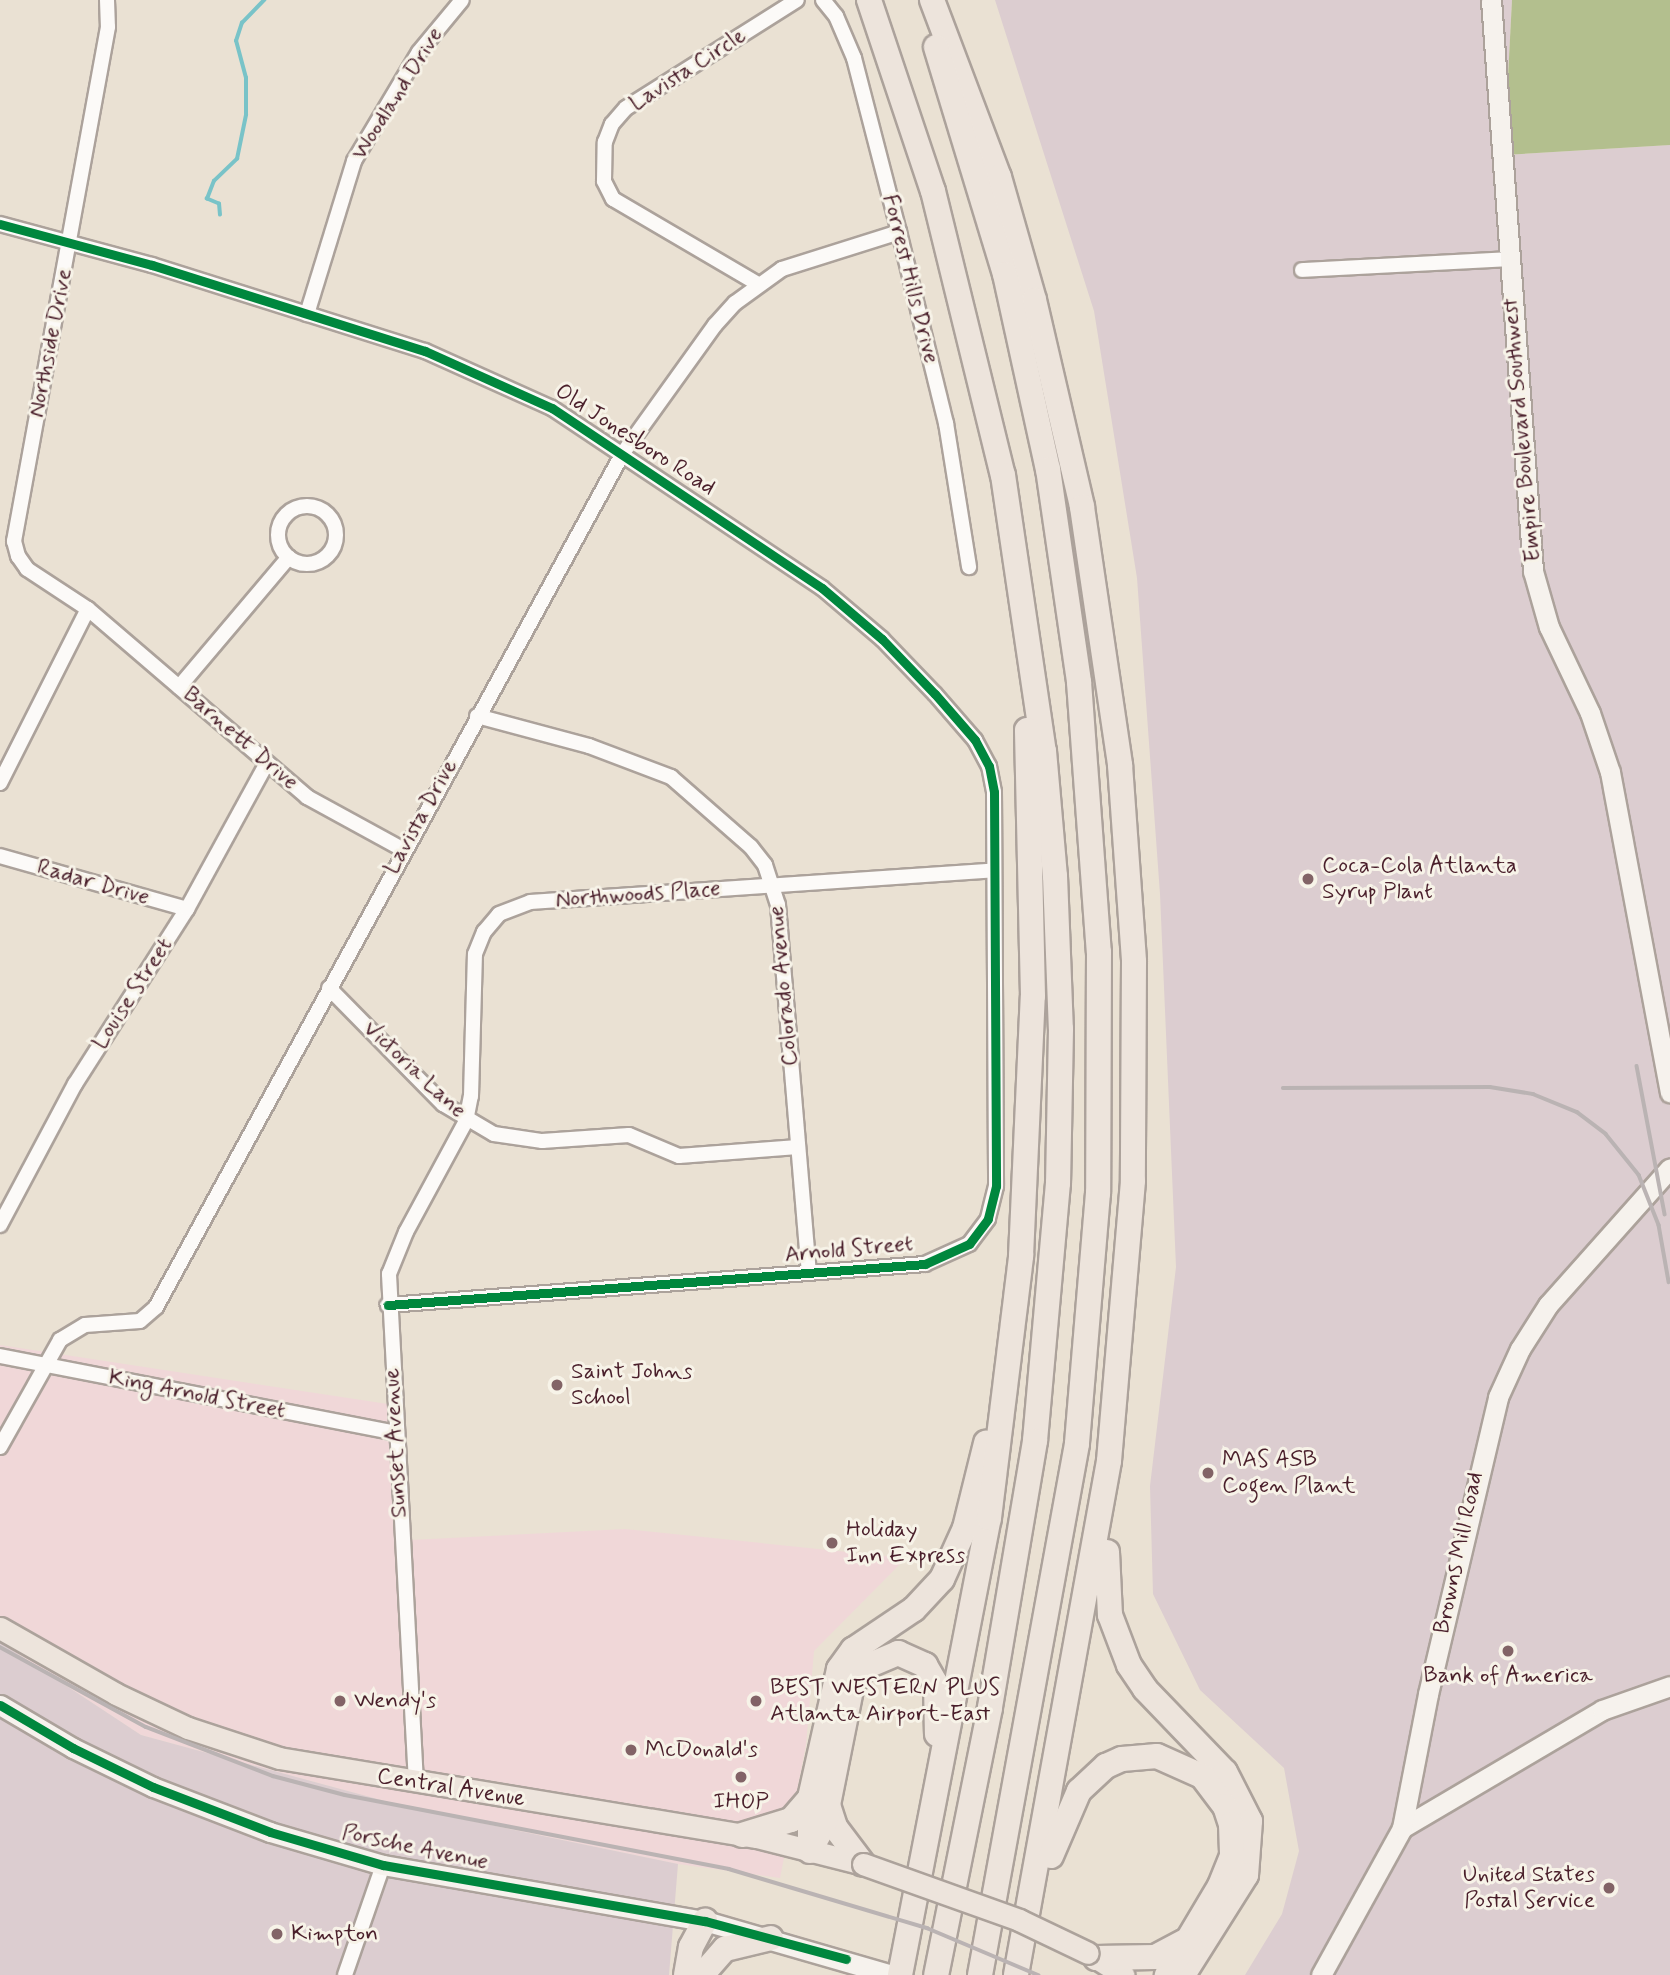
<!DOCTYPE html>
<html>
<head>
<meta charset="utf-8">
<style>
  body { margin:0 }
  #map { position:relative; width:1670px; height:1975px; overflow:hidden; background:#eae1d3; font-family:Mynerve,sans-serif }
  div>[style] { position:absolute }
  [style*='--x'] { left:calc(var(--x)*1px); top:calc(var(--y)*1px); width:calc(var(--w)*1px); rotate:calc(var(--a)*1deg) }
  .built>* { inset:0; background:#f0d7d8 }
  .industrial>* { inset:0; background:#dccdd0 }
  .forest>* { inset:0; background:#b3bf8e }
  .stream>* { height:3.5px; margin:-1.75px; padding:0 1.75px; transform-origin:1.75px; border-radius:1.75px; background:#79c3c8 }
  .roads { filter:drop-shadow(2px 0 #aca29b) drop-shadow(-2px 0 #aca29b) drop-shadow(0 2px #aca29b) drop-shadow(0 -2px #aca29b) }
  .street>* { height:14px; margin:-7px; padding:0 7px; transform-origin:7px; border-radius:7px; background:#fcfaf8 }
  .street>.ring { margin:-7px; padding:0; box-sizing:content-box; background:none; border:14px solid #fcfaf8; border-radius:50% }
  .secondary>* { height:19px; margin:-9.5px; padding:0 9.5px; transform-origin:9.5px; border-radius:9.5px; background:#f6f2ed }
  .primary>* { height:21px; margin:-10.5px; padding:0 10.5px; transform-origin:10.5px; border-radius:10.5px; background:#ede4dc }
  .highway>* { height:24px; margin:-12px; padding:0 12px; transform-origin:12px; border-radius:12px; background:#ede4dc }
  .rail>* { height:3.5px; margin:-1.75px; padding:0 1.75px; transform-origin:1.75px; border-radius:1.75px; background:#bab3b3 }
  .bridges { filter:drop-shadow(2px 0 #aca29b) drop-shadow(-2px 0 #aca29b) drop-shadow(0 2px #aca29b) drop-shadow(0 -2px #aca29b) }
  .primary-bridge>* { height:21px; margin:-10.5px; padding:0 10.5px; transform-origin:10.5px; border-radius:10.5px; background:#ede4dc }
  .cycleway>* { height:9px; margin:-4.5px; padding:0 4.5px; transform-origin:4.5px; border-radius:4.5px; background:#00873e }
  .dots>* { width:19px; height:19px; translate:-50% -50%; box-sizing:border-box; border:4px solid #f7f3e8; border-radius:50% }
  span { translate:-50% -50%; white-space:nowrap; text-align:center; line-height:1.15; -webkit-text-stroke:6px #f7f3e8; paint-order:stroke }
  .street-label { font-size:23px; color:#4a1f2b }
  .poi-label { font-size:23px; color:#4a1f2b }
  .left { translate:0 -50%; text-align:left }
  .right { translate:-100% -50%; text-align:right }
</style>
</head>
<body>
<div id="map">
  <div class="built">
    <div style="clip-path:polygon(0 1345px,401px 1406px,410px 1540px,625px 1529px,906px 1558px,814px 1651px,806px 1745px,780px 1878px,678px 1864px,418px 1810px,141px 1735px,0 1642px)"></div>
  </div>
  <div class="industrial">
    <div style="clip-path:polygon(995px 0,1512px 0,1504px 155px,1670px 145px,1670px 1975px,1245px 1975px,1282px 1914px,1299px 1851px,1284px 1768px,1200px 1690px,1153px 1594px,1150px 1486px,1176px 1267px,1160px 894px,1137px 578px,1094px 311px)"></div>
    <div style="clip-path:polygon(0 1642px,141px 1735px,418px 1810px,678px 1864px,669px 1975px,0 1975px)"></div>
  </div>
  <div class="forest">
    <div style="clip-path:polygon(1512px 0,1670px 0,1670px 145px,1504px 155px)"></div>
  </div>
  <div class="stream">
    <div style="--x:220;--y:215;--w:11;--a:-95"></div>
    <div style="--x:219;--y:204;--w:13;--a:-157"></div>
    <div style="--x:207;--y:199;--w:19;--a:-69"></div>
    <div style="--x:214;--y:181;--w:32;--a:-44"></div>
    <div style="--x:237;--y:159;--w:45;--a:-78.4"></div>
    <div style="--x:246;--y:115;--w:37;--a:-90"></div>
    <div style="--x:246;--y:78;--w:38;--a:-105"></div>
    <div style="--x:236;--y:41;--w:19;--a:-72"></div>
    <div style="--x:242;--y:23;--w:32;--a:-46"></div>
  </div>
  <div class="roads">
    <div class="street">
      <div style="--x:107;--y:0;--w:27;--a:88"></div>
      <div style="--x:108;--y:27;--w:523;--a:100.36"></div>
      <div style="--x:14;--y:541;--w:16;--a:75"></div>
      <div style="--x:18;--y:556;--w:16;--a:55"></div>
      <div style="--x:27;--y:569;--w:73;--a:33.3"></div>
      <div style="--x:88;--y:609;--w:289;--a:40.6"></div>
      <div style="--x:307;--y:797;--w:111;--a:28.7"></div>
      <div style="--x:823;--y:0;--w:21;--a:51"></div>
      <div style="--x:836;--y:16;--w:46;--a:66.8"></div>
      <div style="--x:854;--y:58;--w:180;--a:75.5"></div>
      <div style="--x:899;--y:232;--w:197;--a:76.2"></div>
      <div style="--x:946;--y:423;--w:146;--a:80.9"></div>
      <div style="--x:0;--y:224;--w:157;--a:15.1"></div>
      <div style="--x:152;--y:265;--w:286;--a:17.5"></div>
      <div style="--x:425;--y:351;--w:139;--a:24.2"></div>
      <div style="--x:552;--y:408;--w:324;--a:33.7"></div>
      <div style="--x:822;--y:588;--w:79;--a:40.4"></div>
      <div style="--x:882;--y:639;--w:76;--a:46.1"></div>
      <div style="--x:935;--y:694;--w:61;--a:49"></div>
      <div style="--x:975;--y:740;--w:30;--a:62"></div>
      <div style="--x:989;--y:766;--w:26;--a:79"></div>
      <div style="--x:994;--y:792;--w:394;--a:89.7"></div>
      <div style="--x:996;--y:1186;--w:34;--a:104"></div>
      <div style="--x:988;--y:1219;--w:31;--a:127"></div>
      <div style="--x:969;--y:1244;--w:48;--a:155.6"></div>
      <div style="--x:925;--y:1264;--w:539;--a:175.63"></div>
      <div style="--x:1302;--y:270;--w:207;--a:-3"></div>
      <div style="--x:758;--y:284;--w:168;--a:-149.6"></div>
      <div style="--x:613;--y:199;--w:20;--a:-117"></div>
      <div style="--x:604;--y:181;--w:39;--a:-89"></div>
      <div style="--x:605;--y:142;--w:19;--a:-69"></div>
      <div style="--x:612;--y:124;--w:21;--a:-49"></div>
      <div style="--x:626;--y:108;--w:202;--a:-32.3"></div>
      <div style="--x:307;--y:314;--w:160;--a:-72.9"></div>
      <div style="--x:354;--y:161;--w:127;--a:-59.2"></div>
      <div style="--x:419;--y:52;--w:67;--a:-50.4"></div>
      <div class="ring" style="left:278px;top:506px;width:44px;height:44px"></div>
      <div style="--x:179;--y:687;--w:170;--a:-49.8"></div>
      <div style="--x:477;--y:716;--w:116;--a:15"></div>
      <div style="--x:589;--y:746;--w:88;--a:20.7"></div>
      <div style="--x:671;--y:777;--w:106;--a:41.2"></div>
      <div style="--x:751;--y:847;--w:23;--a:52"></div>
      <div style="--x:765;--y:865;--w:42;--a:72"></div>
      <div style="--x:778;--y:905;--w:369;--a:85.2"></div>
      <div style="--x:0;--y:783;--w:195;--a:-63.2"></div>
      <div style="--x:0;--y:856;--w:194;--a:15.8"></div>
      <div style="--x:329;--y:988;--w:163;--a:45.5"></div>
      <div style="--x:443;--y:1104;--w:59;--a:30.5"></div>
      <div style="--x:494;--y:1134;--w:49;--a:8.3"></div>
      <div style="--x:542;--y:1141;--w:87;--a:-3.9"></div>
      <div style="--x:629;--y:1135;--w:54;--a:22.8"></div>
      <div style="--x:679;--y:1156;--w:119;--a:-4.3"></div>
      <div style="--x:0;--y:1225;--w:160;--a:-62"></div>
      <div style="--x:75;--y:1084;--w:208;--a:-57.4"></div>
      <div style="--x:187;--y:909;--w:166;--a:-61.3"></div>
      <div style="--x:0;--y:1356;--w:402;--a:11"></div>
      <div style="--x:0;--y:1447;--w:123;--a:-60.7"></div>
      <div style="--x:60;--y:1340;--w:29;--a:-31"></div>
      <div style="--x:85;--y:1325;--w:55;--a:-4.2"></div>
      <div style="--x:140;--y:1321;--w:21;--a:-41"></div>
      <div style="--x:156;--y:1307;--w:973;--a:-61.33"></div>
      <div style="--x:623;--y:453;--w:158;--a:-54.3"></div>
      <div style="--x:715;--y:325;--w:30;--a:-48"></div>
      <div style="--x:735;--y:303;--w:58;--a:-35.9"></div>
      <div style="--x:782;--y:269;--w:123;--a:-17.5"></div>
      <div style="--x:416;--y:1783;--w:510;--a:-93.04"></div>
      <div style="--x:389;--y:1274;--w:45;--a:-68"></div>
      <div style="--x:406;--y:1232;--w:126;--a:-61.6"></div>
      <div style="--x:466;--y:1121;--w:25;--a:-79"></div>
      <div style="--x:471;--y:1096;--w:142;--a:-88.4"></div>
      <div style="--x:475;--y:954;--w:24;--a:-68"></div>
      <div style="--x:484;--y:932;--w:23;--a:-50"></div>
      <div style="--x:499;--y:914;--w:33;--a:-21"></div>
      <div style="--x:530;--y:902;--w:465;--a:-3.9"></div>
      <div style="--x:345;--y:1975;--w:116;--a:-70.9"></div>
    </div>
    <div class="secondary">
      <div style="--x:1491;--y:0;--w:573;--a:85.79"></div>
      <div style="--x:1533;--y:571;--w:58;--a:74.1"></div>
      <div style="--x:1549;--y:627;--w:95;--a:64.5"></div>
      <div style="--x:1590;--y:713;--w:62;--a:71.3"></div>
      <div style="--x:1610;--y:772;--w:326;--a:79.4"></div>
      <div style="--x:0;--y:1705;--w:85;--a:30.5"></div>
      <div style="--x:73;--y:1748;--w:89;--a:26"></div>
      <div style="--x:153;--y:1787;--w:125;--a:21"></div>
      <div style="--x:270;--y:1832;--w:118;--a:16.3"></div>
      <div style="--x:383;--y:1865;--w:327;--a:9.9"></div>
      <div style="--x:705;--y:1921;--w:195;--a:16.1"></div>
      <div style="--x:1402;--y:1828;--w:232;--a:-30.5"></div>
      <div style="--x:1602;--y:1710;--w:72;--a:-19.4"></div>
      <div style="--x:1321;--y:1975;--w:168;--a:-61.1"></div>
      <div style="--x:1402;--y:1828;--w:136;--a:-79"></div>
      <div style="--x:1428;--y:1694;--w:305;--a:-76.7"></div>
      <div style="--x:1498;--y:1397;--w:53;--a:-65.4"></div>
      <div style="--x:1520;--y:1349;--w:52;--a:-57.5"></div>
      <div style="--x:1548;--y:1305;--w:183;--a:-48.3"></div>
    </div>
    <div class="primary">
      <div style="--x:0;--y:1628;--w:133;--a:29.6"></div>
      <div style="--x:116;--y:1694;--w:80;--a:25.3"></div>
      <div style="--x:188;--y:1728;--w:96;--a:18.2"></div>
      <div style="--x:279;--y:1758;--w:484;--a:9.4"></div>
      <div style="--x:757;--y:1837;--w:109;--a:14.3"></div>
      <div style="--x:1093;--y:1956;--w:36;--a:32"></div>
    </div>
    <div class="highway">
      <div style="--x:869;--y:0;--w:201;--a:71.5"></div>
      <div style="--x:933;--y:191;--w:292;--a:76.2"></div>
      <div style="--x:1003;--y:475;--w:279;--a:81.6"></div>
      <div style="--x:1044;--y:751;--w:125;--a:85"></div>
      <div style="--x:1055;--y:876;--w:153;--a:87.8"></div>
      <div style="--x:1061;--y:1029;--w:154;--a:91.1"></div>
      <div style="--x:1058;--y:1183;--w:259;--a:95.1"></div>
      <div style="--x:1035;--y:1441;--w:271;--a:99.6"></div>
      <div style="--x:990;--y:1708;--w:272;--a:101.4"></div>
      <div style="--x:932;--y:0;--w:189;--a:69.3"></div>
      <div style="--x:999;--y:177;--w:128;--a:74.1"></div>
      <div style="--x:1034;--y:300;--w:212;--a:76.9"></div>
      <div style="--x:1082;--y:507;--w:261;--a:81.6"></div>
      <div style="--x:1120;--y:765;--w:197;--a:85.9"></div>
      <div style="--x:1134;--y:962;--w:219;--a:90.3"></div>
      <div style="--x:1133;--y:1181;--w:281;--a:94.9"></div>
      <div style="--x:1109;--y:1461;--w:522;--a:100.26"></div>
      <div style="--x:936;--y:47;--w:237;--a:73.1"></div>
      <div style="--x:1005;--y:274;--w:200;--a:77.6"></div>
      <div style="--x:1048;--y:469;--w:215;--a:81.7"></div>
      <div style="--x:1079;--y:682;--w:271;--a:85.8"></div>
      <div style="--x:1099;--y:952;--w:241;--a:90.2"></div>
      <div style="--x:1098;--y:1193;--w:252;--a:94.8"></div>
      <div style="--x:1077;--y:1444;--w:540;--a:100.35"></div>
      <div style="--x:1107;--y:1552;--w:63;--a:87.3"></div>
      <div style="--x:1110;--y:1615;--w:53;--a:69.2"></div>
      <div style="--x:1129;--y:1665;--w:29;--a:56"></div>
      <div style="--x:1145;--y:1689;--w:115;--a:46.1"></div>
      <div style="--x:1225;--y:1772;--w:55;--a:63"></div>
      <div style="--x:1250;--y:1821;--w:54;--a:94.2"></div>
      <div style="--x:1246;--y:1875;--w:118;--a:122.2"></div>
      <div style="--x:828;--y:1805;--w:23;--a:72"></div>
      <div style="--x:835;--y:1827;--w:46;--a:52.9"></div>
      <div style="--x:742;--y:1835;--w:51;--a:-17"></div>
      <div style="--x:791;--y:1820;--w:29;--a:-49"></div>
      <div style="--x:813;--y:1845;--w:23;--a:-61"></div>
      <div style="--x:824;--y:1825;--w:143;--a:-78.7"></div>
      <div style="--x:852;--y:1685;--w:22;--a:-54"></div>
      <div style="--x:865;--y:1667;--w:36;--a:-23"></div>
      <div style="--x:898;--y:1653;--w:30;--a:24"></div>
      <div style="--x:925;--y:1665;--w:22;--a:60"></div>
      <div style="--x:936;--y:1684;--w:50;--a:88.9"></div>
      <div style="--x:810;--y:1851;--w:53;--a:-90"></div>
      <div style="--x:810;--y:1798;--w:132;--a:-77.3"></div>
      <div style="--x:839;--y:1669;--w:24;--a:-54"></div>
      <div style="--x:853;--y:1650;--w:73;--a:-33.9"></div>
      <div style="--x:914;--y:1609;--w:41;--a:-47"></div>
      <div style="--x:942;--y:1579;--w:56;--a:-65.7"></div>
      <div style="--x:965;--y:1528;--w:88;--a:-76.1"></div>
      <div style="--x:1051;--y:1856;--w:71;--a:-66.7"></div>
      <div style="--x:1079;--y:1791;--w:37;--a:-43"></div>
      <div style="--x:1106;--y:1766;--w:17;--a:-24"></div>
      <div style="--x:1122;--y:1759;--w:35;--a:-5"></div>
      <div style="--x:1157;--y:1756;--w:49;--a:24"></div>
      <div style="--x:1202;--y:1776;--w:38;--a:53"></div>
      <div style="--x:1225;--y:1806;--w:19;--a:72"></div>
      <div style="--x:1231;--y:1824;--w:32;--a:88"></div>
      <div style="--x:1232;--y:1856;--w:32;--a:112"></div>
      <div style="--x:1220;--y:1886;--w:104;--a:120.8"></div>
      <div style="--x:1096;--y:1958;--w:59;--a:-1"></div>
      <div style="--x:1155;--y:1957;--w:32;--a:-28"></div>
      <div style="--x:686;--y:1975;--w:28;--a:-80"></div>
      <div style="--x:691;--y:1947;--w:30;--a:-62"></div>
      <div style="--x:702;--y:1975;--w:35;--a:-49"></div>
      <div style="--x:725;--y:1949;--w:47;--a:-13.4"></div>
      <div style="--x:900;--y:1975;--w:466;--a:-79"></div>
      <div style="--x:989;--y:1518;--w:264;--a:-83"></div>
      <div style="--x:1021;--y:1256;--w:260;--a:-87.4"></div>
      <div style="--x:1033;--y:996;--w:266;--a:-91.3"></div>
    </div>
  </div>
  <div class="rail">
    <div style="--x:1637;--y:1066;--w:151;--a:79.3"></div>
    <div style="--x:1283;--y:1088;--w:207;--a:-0.3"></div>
    <div style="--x:1490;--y:1087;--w:44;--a:9.2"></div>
    <div style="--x:1533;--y:1094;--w:48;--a:22.2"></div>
    <div style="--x:1577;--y:1112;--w:36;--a:37"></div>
    <div style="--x:1606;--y:1134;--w:53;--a:51.2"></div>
    <div style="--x:1639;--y:1175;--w:54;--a:68.2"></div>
    <div style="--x:1659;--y:1225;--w:58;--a:80"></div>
    <div style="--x:0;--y:1647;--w:166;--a:28.7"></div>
    <div style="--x:146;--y:1727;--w:136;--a:21.1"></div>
    <div style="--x:273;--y:1776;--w:74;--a:14.8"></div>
    <div style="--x:345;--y:1795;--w:391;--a:10.9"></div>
    <div style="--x:729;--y:1869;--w:207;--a:16.6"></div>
    <div style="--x:927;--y:1928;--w:121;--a:22.9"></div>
  </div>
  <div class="bridges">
    <div class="primary-bridge">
      <div style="--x:863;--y:1864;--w:166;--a:19.7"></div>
      <div style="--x:1019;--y:1920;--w:76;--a:25.6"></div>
    </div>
  </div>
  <div class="cycleway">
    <div style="--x:0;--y:224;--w:157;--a:15.1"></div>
    <div style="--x:152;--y:265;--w:286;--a:17.5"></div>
    <div style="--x:425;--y:351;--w:139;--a:24.2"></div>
    <div style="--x:552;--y:408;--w:324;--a:33.7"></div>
    <div style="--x:822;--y:588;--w:79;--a:40.4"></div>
    <div style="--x:882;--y:639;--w:76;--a:46.1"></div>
    <div style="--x:935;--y:694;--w:61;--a:49"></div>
    <div style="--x:975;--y:740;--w:30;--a:62"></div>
    <div style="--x:989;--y:766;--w:26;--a:79"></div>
    <div style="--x:994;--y:792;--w:394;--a:89.7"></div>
    <div style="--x:996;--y:1186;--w:34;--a:104"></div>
    <div style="--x:988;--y:1219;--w:31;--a:127"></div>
    <div style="--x:969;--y:1244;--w:48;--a:155.6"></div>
    <div style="--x:925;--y:1264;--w:539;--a:175.63"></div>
    <div style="--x:0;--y:1705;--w:85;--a:30.5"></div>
    <div style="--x:73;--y:1748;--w:89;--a:26"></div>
    <div style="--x:153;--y:1787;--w:125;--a:21"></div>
    <div style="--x:270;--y:1832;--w:118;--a:16.3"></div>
    <div style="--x:383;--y:1865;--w:327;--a:9.9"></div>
    <div style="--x:705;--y:1921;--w:146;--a:15.1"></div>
  </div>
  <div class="dots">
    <div style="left:1308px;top:879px;background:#826366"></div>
    <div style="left:557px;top:1385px;background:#826366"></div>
    <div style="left:1208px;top:1473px;background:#826366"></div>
    <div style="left:832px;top:1543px;background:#826366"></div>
    <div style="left:1508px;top:1651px;background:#826366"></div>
    <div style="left:340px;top:1701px;background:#826366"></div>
    <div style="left:756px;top:1701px;background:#826366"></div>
    <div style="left:631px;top:1750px;background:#826366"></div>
    <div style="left:741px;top:1777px;background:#826366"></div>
    <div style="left:1609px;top:1888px;background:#826366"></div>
    <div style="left:277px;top:1934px;background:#826366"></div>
  </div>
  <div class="street-label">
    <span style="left:688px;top:70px;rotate:-33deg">Lavista Circle</span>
    <span style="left:398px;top:94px;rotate:-58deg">Woodland Drive</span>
    <span style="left:910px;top:279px;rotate:76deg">Forrest Hills Drive</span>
    <span style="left:51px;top:343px;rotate:-79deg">Northside Drive</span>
    <span style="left:1522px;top:430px;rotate:-95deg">Empire Boulevard Southwest</span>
    <span style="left:635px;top:440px;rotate:33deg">Old Jonesboro Road</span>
    <span style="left:240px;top:739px;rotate:41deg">Barnett Drive</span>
    <span style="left:421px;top:817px;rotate:-61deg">Lavista Drive</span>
    <span style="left:93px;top:883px;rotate:16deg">Radar Drive</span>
    <span style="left:638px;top:895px;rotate:-4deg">Northwoods Place</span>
    <span style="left:784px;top:986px;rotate:-95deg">Colorado Avenue</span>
    <span style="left:133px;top:994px;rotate:-57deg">Louise Street</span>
    <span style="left:414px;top:1070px;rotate:43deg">Victoria Lane</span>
    <span style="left:849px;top:1250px;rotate:-5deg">Arnold Street</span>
    <span style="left:197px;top:1395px;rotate:11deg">King Arnold Street</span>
    <span style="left:396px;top:1443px;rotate:-93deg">Sunset Avenue</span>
    <span style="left:1459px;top:1553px;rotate:-78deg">Browns Mill Road</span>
    <span style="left:451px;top:1788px;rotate:9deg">Central Avenue</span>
    <span style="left:415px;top:1848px;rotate:12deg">Porsche Avenue</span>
  </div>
  <div class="poi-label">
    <span class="left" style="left:1322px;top:879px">Coca-Cola Atlanta<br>Syrup Plant</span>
    <span class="left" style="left:571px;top:1385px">Saint Johns<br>School</span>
    <span class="left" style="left:1222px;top:1473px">MAS ASB<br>Cogen Plant</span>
    <span class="left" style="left:846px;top:1543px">Holiday<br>Inn Express</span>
    <span style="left:1508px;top:1676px">Bank of America</span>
    <span class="left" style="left:770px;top:1701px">BEST WESTERN PLUS<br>Atlanta Airport-East</span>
    <span class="left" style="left:354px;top:1701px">Wendy's</span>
    <span class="left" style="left:645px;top:1750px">McDonald's</span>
    <span style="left:741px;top:1802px">IHOP</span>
    <span class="right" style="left:1595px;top:1888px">United States<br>Postal Service</span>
    <span class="left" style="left:291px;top:1934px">Kimpton</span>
  </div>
</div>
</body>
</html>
